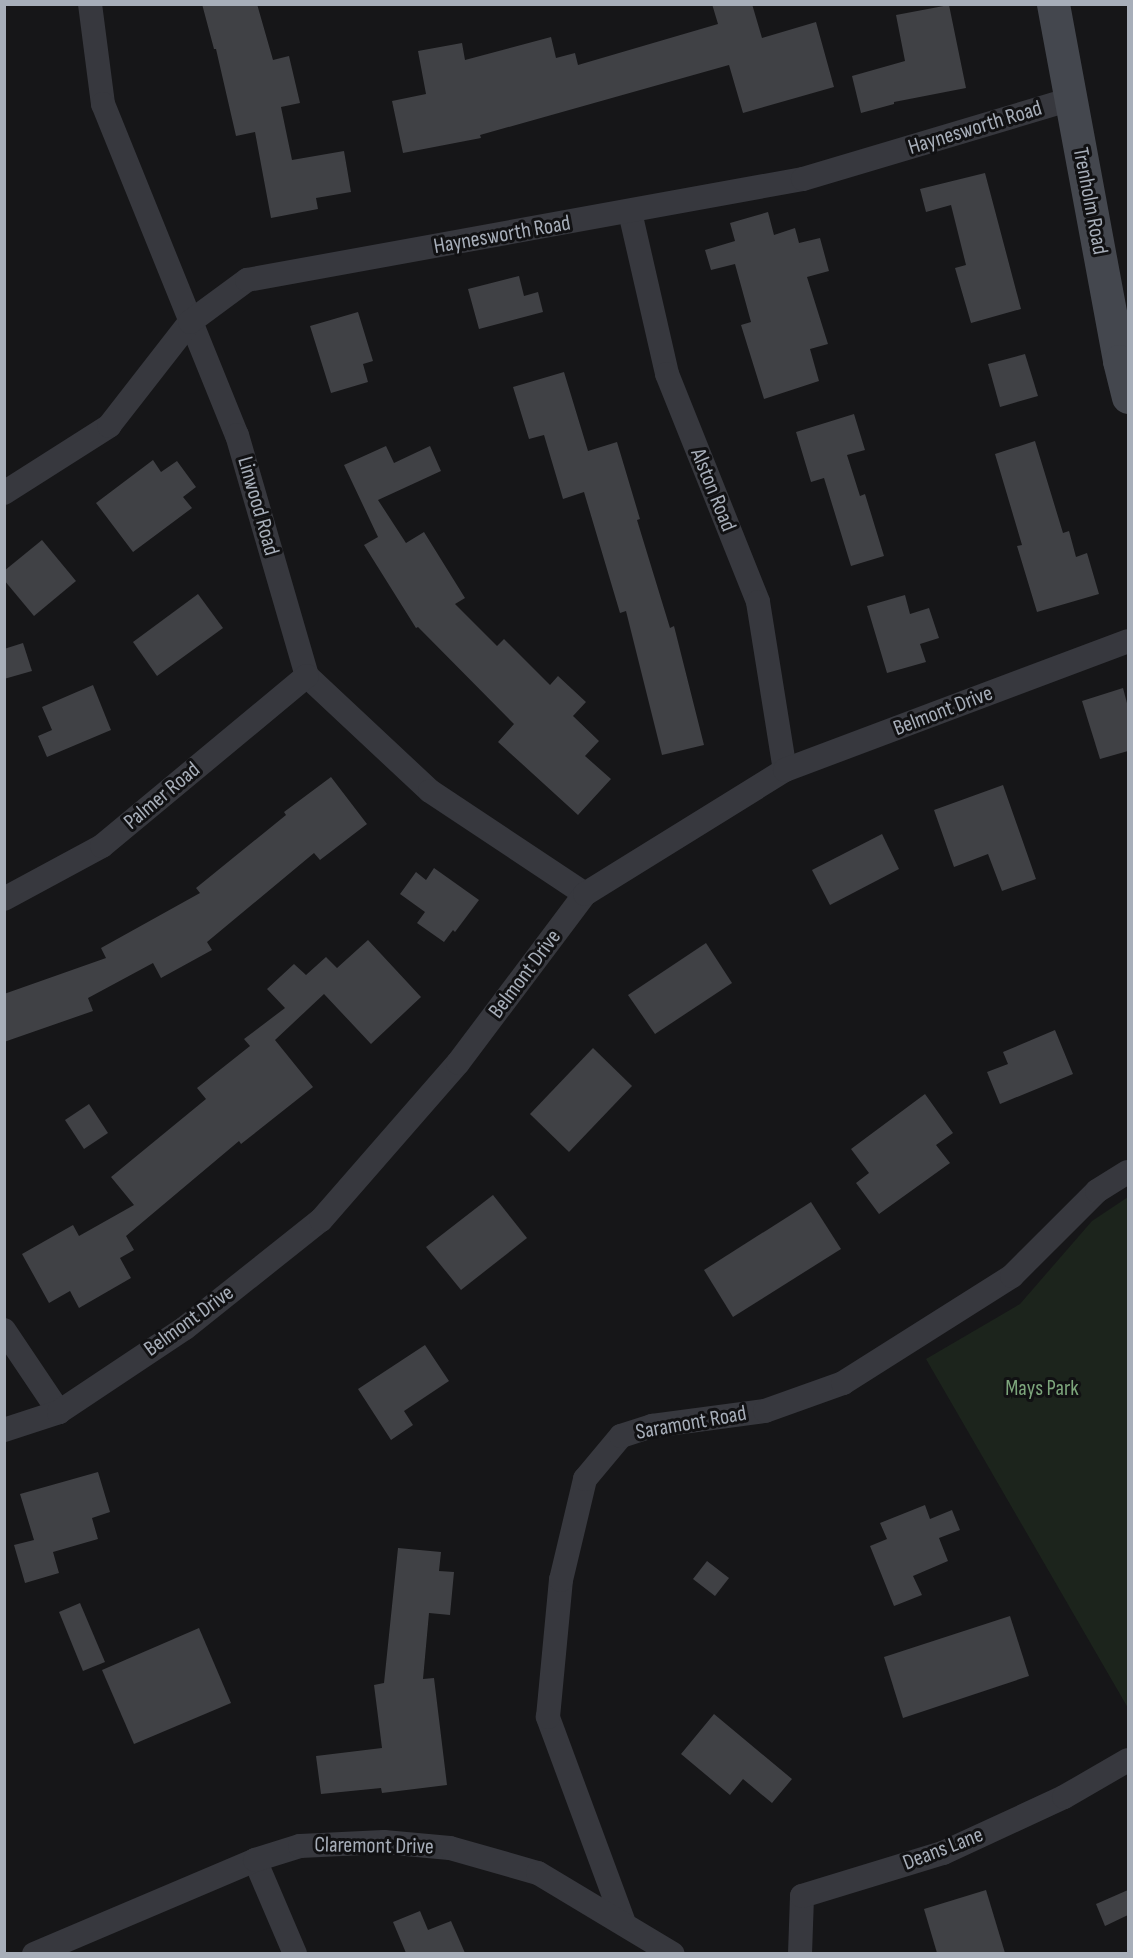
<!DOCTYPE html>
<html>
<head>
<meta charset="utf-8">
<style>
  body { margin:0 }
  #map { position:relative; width:1133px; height:1958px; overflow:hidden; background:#161618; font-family:"Sofia Sans Condensed",sans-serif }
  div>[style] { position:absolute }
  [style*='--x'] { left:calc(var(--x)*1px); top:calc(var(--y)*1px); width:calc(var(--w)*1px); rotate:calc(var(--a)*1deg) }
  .green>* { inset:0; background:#1c241c }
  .building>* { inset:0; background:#404145 }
  .minor>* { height:24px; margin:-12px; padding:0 12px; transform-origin:12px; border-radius:12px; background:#37383e }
  .secondary>* { height:33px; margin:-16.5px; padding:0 16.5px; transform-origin:16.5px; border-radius:16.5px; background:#44474e }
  span { translate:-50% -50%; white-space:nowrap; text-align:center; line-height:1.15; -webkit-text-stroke:6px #111113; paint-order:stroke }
  .street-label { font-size:22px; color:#a7aeb9 }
  .park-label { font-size:22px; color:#7da67c }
  .frame { position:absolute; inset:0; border:6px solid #a7aeb9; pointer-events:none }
</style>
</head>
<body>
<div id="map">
  <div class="green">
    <div style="clip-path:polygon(1128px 1197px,1128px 1708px,926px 1359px,1020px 1304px,1092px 1221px)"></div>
  </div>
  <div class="building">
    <div style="clip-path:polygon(202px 4px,257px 4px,273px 60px,289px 56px,300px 103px,281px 107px,292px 160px,344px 151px,351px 192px,316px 198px,318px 209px,271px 218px,255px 132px,236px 136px,216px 49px,214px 49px)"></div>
    <div style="clip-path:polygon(712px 4px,752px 4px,762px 38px,816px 22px,834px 87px,743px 113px,729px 65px,480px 135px,481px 138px,403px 153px,392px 101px,426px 94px,418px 51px,462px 43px,465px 60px,551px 37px,556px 58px,575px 53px,578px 65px,718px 24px)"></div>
    <div style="clip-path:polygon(949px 5px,966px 88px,894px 102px,894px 104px,861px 113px,852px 76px,905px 61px,896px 15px)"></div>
    <div style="clip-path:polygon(985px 173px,1021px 309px,971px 323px,955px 268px,966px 265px,951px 205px,926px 212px,920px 189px)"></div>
    <div style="clip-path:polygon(768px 212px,774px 235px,795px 228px,799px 243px,820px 238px,829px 271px,807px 277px,828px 344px,810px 349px,819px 381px,764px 399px,741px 325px,751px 322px,735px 264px,711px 270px,705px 250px,735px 241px,730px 223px)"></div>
    <div style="clip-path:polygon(519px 276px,524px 296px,538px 292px,543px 312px,479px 329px,468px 289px)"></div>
    <div style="clip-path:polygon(358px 312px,373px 361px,363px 364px,368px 382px,331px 393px,310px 326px)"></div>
    <div style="clip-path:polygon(1025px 354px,1038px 396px,1000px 407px,988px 364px)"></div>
    <div style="clip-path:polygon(564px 372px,588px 451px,617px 442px,640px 519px,637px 520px,670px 628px,674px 626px,704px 745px,662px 755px,626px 611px,620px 613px,584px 492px,563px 499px,544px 435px,529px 439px,513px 387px)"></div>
    <div style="clip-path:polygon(854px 414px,865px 450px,847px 455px,860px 496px,865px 494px,884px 556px,851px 566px,824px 478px,811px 482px,796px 432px)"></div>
    <div style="clip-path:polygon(1035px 441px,1063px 533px,1069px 531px,1076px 557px,1087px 553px,1099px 594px,1037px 612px,1017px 546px,1022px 545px,995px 454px)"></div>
    <div style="clip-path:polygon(386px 446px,394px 463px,430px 446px,441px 471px,378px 500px,406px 543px,424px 532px,465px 598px,455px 604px,497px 646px,504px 639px,550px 685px,558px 676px,586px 702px,573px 716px,599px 741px,585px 756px,611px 779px,578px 815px,498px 742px,514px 724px,418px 627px,416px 628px,364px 545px,378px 537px,344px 465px)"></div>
    <div style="clip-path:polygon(153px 460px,161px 472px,177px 461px,196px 487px,183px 497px,192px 508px,133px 552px,96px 503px)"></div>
    <div style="clip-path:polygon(42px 540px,76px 581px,34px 616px,4px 580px,4px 571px)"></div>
    <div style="clip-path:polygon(198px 594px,223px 628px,157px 676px,133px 642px)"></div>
    <div style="clip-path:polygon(905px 595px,910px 614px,929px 608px,939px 638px,920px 644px,926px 662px,887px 673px,867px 606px)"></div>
    <div style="clip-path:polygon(23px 643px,32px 671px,4px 679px,4px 649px)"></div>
    <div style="clip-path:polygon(93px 685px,111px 730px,47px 757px,38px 736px,52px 730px,42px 707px)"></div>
    <div style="clip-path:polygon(1123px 688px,1128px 707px,1128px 751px,1100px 759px,1082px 701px)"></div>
    <div style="clip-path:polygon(331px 777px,367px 824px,320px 860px,314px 853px,207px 942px,212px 950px,161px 978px,153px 963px,88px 998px,93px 1011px,4px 1042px,4px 994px,106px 958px,101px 948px,200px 893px,196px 888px,286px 815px,284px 812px)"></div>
    <div style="clip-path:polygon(1003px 785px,1036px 879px,1002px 891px,988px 854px,954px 867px,934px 810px)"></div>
    <div style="clip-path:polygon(882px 834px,899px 869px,830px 905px,812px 870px)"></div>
    <div style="clip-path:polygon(434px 868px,479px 900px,455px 932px,453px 930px,444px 942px,417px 923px,425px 912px,400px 894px,416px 872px,426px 880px)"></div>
    <div style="clip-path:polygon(368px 940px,421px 997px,371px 1044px,324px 994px,275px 1040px,313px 1087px,241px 1144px,239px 1141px,126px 1236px,134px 1250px,120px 1258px,131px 1278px,79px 1308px,70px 1291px,49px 1303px,22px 1254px,73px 1225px,79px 1236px,134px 1205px,111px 1177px,206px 1099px,197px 1088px,250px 1046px,244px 1039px,285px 1008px,267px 989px,294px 964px,306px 975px,326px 957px,337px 968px)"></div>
    <div style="clip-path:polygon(706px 943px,732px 983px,655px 1034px,628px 995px)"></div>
    <div style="clip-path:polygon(1055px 1030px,1073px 1074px,1000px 1104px,987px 1072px,1008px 1064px,1003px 1052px)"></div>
    <div style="clip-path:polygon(593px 1048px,632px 1086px,569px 1152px,530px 1114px)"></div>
    <div style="clip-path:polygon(925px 1094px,953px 1133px,936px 1145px,950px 1163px,879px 1214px,856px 1183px,869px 1173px,851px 1149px)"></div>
    <div style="clip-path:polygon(89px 1104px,108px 1133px,84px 1149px,65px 1120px)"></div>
    <div style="clip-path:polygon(493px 1195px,527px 1238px,461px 1290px,426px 1247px)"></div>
    <div style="clip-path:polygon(811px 1202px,841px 1249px,733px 1317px,704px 1270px)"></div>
    <div style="clip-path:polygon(425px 1345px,449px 1381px,404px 1411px,413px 1425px,391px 1440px,358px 1389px)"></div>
    <div style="clip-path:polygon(98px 1472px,110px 1512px,92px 1518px,98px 1539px,53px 1552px,59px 1573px,25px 1583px,14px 1545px,34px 1540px,20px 1494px)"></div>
    <div style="clip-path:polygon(925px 1505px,930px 1519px,952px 1510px,960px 1530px,939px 1538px,948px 1561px,913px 1576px,922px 1595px,894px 1606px,870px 1546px,887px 1539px,880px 1523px)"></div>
    <div style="clip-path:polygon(398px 1548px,441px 1552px,439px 1571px,454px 1572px,450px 1615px,429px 1613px,423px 1679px,434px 1678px,447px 1785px,382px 1793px,381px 1788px,321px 1794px,316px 1756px,382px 1748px,374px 1685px,384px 1683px)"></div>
    <div style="clip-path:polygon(707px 1561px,729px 1578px,715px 1596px,693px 1579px)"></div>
    <div style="clip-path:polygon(80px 1603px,105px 1662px,83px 1671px,59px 1612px)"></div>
    <div style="clip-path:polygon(1010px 1616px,1029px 1676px,903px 1718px,884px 1657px)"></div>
    <div style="clip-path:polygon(199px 1628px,231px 1703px,134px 1744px,102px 1670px)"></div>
    <div style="clip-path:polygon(714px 1714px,792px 1779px,772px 1803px,743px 1779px,730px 1795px,681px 1754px)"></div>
    <div style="clip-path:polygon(986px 1890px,1005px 1953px,937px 1953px,924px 1909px)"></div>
    <div style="clip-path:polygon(1128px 1890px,1128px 1915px,1105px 1926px,1096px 1904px)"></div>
    <div style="clip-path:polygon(420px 1911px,428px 1930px,451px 1921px,465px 1953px,406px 1953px,393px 1922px)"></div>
  </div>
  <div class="minor">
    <div style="--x:90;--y:4;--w:101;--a:82.6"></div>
    <div style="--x:103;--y:104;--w:357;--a:68"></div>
    <div style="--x:237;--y:435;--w:251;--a:73.8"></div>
    <div style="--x:307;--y:676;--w:168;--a:43.1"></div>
    <div style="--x:430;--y:791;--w:186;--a:33.6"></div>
    <div style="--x:630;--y:212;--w:166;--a:77.1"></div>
    <div style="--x:667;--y:374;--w:245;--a:68.2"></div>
    <div style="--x:758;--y:602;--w:170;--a:80.9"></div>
    <div style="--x:4;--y:493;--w:125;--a:-32.5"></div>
    <div style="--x:109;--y:426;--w:132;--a:-52.1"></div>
    <div style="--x:190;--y:322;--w:71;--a:-36.4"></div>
    <div style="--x:247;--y:280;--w:565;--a:-10.3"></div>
    <div style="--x:803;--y:179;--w:280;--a:-16.6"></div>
    <div style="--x:4;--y:899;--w:111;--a:-28.4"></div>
    <div style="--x:102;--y:846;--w:266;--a:-39.7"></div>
    <div style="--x:4;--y:1330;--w:99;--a:56.1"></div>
    <div style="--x:4;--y:1430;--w:58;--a:-18.1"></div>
    <div style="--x:59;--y:1412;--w:151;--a:-33.7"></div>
    <div style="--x:185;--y:1328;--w:174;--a:-38.5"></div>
    <div style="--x:321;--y:1220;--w:208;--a:-48.9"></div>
    <div style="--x:458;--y:1063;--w:211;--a:-53.1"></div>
    <div style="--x:585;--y:894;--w:235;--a:-31.8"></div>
    <div style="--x:785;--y:770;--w:366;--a:-20.6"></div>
    <div style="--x:255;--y:1860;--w:102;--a:66.9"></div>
    <div style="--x:624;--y:1923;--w:220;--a:-110.3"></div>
    <div style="--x:548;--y:1717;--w:138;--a:-84.6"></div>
    <div style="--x:561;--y:1580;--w:104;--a:-76.6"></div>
    <div style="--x:585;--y:1479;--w:56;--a:-50.1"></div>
    <div style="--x:621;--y:1436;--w:33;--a:-18"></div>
    <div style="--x:652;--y:1426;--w:114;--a:-7.6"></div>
    <div style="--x:765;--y:1411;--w:83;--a:-19.7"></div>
    <div style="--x:843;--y:1383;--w:200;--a:-32.3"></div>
    <div style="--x:1012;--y:1276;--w:120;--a:-45"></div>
    <div style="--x:1097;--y:1191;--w:36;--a:-32"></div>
    <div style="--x:34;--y:1954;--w:240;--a:-23"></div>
    <div style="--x:255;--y:1860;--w:47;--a:-17.3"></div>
    <div style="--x:300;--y:1846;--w:84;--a:-2.7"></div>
    <div style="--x:384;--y:1842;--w:66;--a:5.2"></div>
    <div style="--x:450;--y:1848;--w:91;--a:15.9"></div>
    <div style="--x:538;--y:1873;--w:157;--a:31"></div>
    <div style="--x:800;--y:1954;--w:58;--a:-88"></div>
    <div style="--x:802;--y:1896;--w:147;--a:-17"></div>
    <div style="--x:943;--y:1853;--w:133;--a:-24.8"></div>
    <div style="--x:1064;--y:1797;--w:74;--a:-30"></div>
  </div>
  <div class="secondary">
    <div style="--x:1053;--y:4;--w:363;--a:79.5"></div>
    <div style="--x:1119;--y:361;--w:37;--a:76"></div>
  </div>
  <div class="street-label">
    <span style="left:975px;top:128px;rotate:-17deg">Haynesworth Road</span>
    <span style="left:1090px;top:201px;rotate:79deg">Trenholm Road</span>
    <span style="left:502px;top:235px;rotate:-10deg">Haynesworth Road</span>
    <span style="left:713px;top:490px;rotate:68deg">Alston Road</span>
    <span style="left:258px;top:506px;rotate:74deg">Linwood Road</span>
    <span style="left:943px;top:711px;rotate:-21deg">Belmont Drive</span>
    <span style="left:162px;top:796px;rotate:-40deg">Palmer Road</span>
    <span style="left:525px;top:974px;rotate:-53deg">Belmont Drive</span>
    <span style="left:189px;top:1321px;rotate:-36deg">Belmont Drive</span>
    <span style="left:691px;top:1423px;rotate:-10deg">Saramont Road</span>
    <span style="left:374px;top:1846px;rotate:1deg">Claremont Drive</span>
    <span style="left:943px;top:1849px;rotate:-21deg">Deans Lane</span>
  </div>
  <div class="park-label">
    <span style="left:1042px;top:1389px">Mays Park</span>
  </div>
  <div class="frame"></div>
</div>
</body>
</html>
